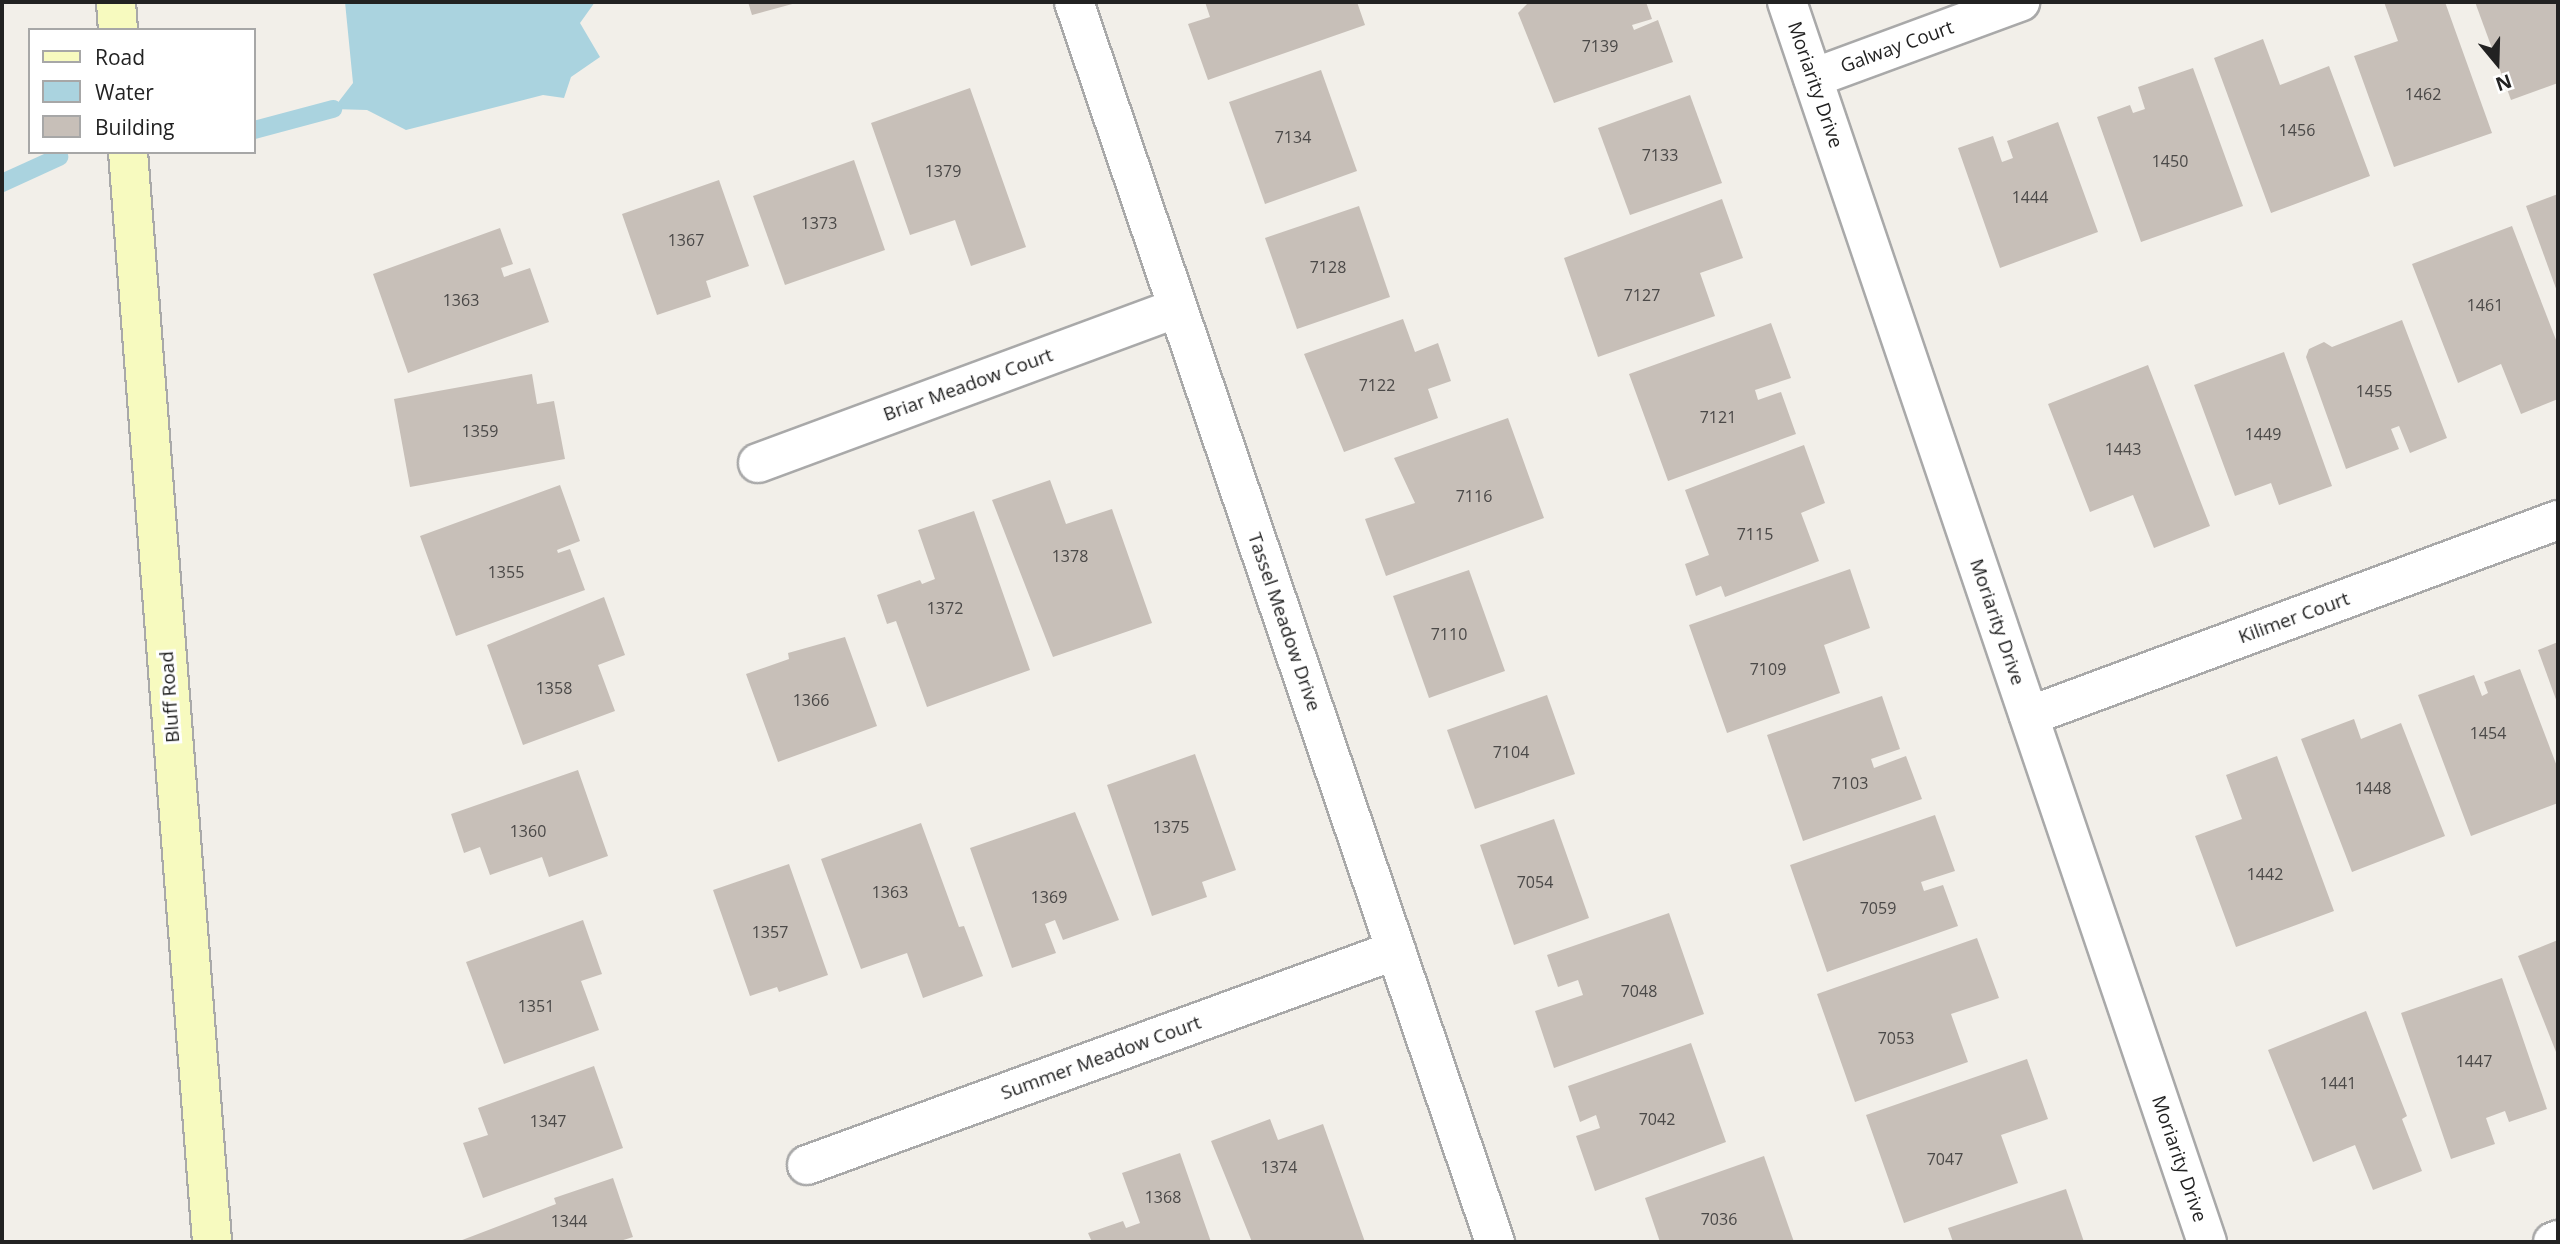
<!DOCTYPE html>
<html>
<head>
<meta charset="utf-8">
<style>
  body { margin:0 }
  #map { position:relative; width:2560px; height:1244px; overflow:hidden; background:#f2efe9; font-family:"Open Sans",sans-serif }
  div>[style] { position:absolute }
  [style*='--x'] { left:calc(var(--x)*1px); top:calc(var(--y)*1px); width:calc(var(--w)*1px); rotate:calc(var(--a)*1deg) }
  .water>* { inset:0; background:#aad3df }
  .stream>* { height:18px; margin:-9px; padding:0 9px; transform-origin:9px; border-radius:9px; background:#aad3df }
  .building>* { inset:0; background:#c7bfb8 }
  .roads { filter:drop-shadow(2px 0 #a9a9a9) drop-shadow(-2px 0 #a9a9a9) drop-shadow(0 2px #a9a9a9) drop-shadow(0 -2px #a9a9a9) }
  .minor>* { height:38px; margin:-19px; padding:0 19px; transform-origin:19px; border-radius:19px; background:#fff }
  .secondary>* { height:38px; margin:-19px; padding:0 19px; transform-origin:19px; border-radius:19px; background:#f7fabf }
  span { translate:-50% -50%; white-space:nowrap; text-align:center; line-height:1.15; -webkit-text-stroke:6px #fff; paint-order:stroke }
  .number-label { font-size:16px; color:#4b4948 }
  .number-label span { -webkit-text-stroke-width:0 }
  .street-label { font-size:19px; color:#222 }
  .frame { position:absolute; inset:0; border:4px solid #222; pointer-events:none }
  .legend { position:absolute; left:28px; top:28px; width:228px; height:126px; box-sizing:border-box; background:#fff; border:2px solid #a7a7a7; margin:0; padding:9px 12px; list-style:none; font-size:21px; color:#222 }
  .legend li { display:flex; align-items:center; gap:14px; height:35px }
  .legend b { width:35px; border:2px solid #a7a7a7 }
  .north { position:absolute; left:2462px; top:28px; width:70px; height:70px; -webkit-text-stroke:5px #fff; paint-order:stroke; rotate:161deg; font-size:19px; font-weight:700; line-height:28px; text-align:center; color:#222 }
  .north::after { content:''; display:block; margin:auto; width:24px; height:32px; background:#222; clip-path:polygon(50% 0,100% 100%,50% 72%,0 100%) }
</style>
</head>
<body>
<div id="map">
  <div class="water">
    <div style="clip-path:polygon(345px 2px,595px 2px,580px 23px,600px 57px,571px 77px,564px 98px,543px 95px,406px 130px,367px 110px,333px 109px,353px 83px)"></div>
  </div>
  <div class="stream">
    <div style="--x:254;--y:130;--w:82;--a:-14.9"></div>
    <div style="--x:2;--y:183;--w:63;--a:-24.5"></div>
  </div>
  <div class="building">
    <div style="clip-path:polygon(748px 2px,796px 2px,796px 3px,752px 15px)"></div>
    <div style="clip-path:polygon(1205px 2px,1357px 2px,1365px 25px,1208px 80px,1188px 24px,1210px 17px)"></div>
    <div style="clip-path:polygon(1529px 2px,1646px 2px,1652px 19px,1632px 25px,1634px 30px,1658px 20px,1673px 62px,1554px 103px,1518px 13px)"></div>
    <div style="clip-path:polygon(2384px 2px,2445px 2px,2492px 133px,2394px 167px,2354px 56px,2398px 41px)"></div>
    <div style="clip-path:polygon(2475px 2px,2558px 2px,2558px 83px,2511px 100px)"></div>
    <div style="clip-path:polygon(2263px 39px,2280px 85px,2329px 66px,2370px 176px,2271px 213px,2214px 58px)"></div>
    <div style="clip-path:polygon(2193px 68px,2243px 206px,2141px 242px,2097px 117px,2130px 105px,2133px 113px,2145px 109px,2138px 87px)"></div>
    <div style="clip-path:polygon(1321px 70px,1357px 171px,1265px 204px,1229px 102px)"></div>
    <div style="clip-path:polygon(970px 88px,1026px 247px,971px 266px,955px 220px,910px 235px,871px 123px)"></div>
    <div style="clip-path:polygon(1690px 95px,1722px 183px,1630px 215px,1598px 128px)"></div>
    <div style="clip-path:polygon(2058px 122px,2098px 232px,2000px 268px,1958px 148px,1993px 136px,2002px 162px,2013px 158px,2007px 141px)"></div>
    <div style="clip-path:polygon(854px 160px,885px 250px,785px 285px,753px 196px)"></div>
    <div style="clip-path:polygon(719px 180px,749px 266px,706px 281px,711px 297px,657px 315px,622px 214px)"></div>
    <div style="clip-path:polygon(2558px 194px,2558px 294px,2526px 206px)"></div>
    <div style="clip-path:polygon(1722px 199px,1743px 258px,1700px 273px,1715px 316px,1598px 357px,1564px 258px)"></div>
    <div style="clip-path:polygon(1359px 206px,1390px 297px,1297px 329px,1265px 238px)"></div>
    <div style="clip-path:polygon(2512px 226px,2558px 345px,2558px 399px,2521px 414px,2501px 364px,2458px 383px,2412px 264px)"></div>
    <div style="clip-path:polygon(500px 228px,513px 264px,501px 268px,504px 277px,530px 268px,549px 322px,408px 373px,373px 274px)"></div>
    <div style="clip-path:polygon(1403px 319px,1415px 352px,1438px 343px,1451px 381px,1428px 389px,1438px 418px,1344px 452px,1304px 354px)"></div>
    <div style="clip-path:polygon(2402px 320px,2447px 438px,2410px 453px,2399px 426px,2391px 429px,2399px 449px,2346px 469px,2306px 357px,2309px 349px,2324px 342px,2332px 347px)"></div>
    <div style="clip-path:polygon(1771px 323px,1791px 378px,1755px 390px,1758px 400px,1781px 392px,1796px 434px,1668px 481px,1629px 374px)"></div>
    <div style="clip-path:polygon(2284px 352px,2332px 486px,2279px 505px,2271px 483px,2235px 496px,2194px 385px)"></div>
    <div style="clip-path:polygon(2148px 365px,2210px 526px,2154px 548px,2133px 495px,2090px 512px,2048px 404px)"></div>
    <div style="clip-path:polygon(532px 374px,537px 404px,554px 401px,565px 459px,410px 487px,394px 399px)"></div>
    <div style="clip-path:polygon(1508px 418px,1544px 518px,1386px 576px,1365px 519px,1415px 503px,1394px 458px)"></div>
    <div style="clip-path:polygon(1804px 445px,1825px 503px,1801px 513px,1819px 561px,1725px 597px,1721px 586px,1696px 596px,1685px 564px,1709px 555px,1685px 490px)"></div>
    <div style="clip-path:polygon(1050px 480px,1066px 524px,1112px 509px,1152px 623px,1053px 657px,992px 500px)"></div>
    <div style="clip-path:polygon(560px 485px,580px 541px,557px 550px,558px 553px,570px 549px,585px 590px,456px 636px,420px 536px)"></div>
    <div style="clip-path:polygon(974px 511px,1030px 670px,927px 707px,896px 621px,887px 624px,877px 595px,920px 580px,922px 584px,935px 579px,918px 530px)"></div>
    <div style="clip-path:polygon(1850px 569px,1870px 628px,1824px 645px,1840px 693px,1727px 733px,1689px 625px)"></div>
    <div style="clip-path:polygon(1469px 570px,1505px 671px,1429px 698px,1393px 596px)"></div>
    <div style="clip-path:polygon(604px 597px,625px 655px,598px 665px,615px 711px,523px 745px,487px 645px)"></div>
    <div style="clip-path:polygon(845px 637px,877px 726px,778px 762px,746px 674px,789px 659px,788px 653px)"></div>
    <div style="clip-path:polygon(2558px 642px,2558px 705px,2538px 650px)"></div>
    <div style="clip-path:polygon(2520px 669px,2558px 769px,2558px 803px,2471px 836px,2418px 695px,2474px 675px,2482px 696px,2488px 693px,2484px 682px)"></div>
    <div style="clip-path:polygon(1547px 695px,1575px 774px,1475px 809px,1447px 730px)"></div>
    <div style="clip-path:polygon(1882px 696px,1900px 749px,1871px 759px,1874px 768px,1906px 756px,1922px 799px,1803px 841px,1767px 735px)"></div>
    <div style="clip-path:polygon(2354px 719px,2361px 739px,2401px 723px,2445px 836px,2352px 872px,2301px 739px)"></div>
    <div style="clip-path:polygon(1195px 754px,1236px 870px,1202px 882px,1207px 897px,1152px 916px,1107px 785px)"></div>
    <div style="clip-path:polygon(2277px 756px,2334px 911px,2236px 947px,2195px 836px,2242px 819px,2226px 775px)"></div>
    <div style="clip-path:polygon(578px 770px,608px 856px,549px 877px,542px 857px,490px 875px,480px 847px,464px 853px,451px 814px)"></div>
    <div style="clip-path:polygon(1075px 812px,1119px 920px,1063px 940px,1055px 920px,1045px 924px,1056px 953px,1012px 968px,970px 848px)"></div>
    <div style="clip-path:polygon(1935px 815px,1955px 871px,1921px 882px,1924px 891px,1943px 885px,1958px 926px,1827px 972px,1790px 865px)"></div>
    <div style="clip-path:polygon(1554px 819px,1589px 918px,1514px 945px,1480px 845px)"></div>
    <div style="clip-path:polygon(921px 823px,959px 927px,964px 926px,983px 976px,923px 998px,907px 953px,861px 969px,821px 859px)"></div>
    <div style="clip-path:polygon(789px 864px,828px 975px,779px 992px,777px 987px,750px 996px,713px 890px)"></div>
    <div style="clip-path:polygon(1669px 913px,1704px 1014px,1554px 1068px,1535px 1011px,1583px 995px,1578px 980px,1558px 987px,1547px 955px)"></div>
    <div style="clip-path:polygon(583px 920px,602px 974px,581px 981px,599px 1030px,504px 1064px,466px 962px)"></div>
    <div style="clip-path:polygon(1977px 938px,1999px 998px,1951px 1014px,1968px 1062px,1855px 1102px,1817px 994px)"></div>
    <div style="clip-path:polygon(2558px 940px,2558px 1057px,2518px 956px)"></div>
    <div style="clip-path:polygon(2502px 978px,2547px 1109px,2509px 1122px,2505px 1111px,2486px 1118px,2495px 1144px,2451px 1159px,2401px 1013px)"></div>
    <div style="clip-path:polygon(2366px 1011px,2407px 1116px,2402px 1119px,2422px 1171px,2373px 1190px,2355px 1145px,2313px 1162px,2268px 1050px)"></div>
    <div style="clip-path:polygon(1691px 1043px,1726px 1142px,1595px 1191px,1576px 1136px,1600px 1128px,1596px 1115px,1580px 1122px,1568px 1086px)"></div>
    <div style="clip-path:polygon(2027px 1059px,2048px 1119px,2001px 1135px,2018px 1183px,1904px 1223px,1866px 1115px)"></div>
    <div style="clip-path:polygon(594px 1066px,623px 1148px,483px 1198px,463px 1143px,488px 1135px,478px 1108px)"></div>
    <div style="clip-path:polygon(1270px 1119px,1278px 1140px,1323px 1124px,1365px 1242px,1252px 1242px,1211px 1141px)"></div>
    <div style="clip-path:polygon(1180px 1153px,1211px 1242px,1092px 1242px,1088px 1233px,1123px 1221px,1126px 1228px,1140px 1223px,1122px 1173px)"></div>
    <div style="clip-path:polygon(1764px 1156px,1794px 1242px,1660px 1242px,1645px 1198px)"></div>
    <div style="clip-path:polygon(613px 1178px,633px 1237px,617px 1242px,457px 1242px,556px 1204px,554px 1198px)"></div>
    <div style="clip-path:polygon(2066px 1189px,2084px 1242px,1953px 1242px,1948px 1228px)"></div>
  </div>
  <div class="roads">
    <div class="minor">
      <div style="--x:1074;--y:2;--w:1310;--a:71.25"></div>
      <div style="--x:1787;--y:2;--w:1309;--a:71.29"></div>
      <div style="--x:1813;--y:78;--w:221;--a:-20.2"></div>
      <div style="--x:758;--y:463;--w:447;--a:-20.3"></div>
      <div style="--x:2029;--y:716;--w:564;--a:-20.33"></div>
      <div style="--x:807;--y:1165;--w:627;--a:-20.05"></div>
      <div style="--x:2553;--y:1242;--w:5;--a:-22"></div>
    </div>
    <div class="secondary">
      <div style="--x:116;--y:2;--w:28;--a:86"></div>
      <div style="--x:128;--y:152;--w:1093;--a:85.59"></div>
    </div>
  </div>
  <div class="number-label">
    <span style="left:1600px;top:46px">7139</span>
    <span style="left:2423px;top:94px">1462</span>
    <span style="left:2297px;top:130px">1456</span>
    <span style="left:1293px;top:137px">7134</span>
    <span style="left:1660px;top:155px">7133</span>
    <span style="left:2170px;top:161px">1450</span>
    <span style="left:943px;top:171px">1379</span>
    <span style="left:2030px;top:197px">1444</span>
    <span style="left:819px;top:223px">1373</span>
    <span style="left:686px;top:240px">1367</span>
    <span style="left:1328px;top:267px">7128</span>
    <span style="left:1642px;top:295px">7127</span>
    <span style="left:461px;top:300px">1363</span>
    <span style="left:2485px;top:305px">1461</span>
    <span style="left:1377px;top:385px">7122</span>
    <span style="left:2374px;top:391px">1455</span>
    <span style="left:1718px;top:417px">7121</span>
    <span style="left:480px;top:431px">1359</span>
    <span style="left:2263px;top:434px">1449</span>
    <span style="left:2123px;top:449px">1443</span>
    <span style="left:1474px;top:496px">7116</span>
    <span style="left:1755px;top:534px">7115</span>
    <span style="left:1070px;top:556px">1378</span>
    <span style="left:506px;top:572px">1355</span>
    <span style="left:945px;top:608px">1372</span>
    <span style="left:1449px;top:634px">7110</span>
    <span style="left:1768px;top:669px">7109</span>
    <span style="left:554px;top:688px">1358</span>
    <span style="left:811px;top:700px">1366</span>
    <span style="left:2488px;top:733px">1454</span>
    <span style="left:1511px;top:752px">7104</span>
    <span style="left:1850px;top:783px">7103</span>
    <span style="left:2373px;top:788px">1448</span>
    <span style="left:1171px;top:827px">1375</span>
    <span style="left:528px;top:831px">1360</span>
    <span style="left:2265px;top:874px">1442</span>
    <span style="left:1535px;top:882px">7054</span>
    <span style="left:890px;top:892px">1363</span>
    <span style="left:1049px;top:897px">1369</span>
    <span style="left:1878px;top:908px">7059</span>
    <span style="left:770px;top:932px">1357</span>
    <span style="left:1639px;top:991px">7048</span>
    <span style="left:536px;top:1006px">1351</span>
    <span style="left:1896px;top:1038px">7053</span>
    <span style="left:2474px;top:1061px">1447</span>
    <span style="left:2338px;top:1083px">1441</span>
    <span style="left:1657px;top:1119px">7042</span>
    <span style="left:548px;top:1121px">1347</span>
    <span style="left:1945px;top:1159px">7047</span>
    <span style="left:1279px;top:1167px">1374</span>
    <span style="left:1163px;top:1197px">1368</span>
    <span style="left:1719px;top:1219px">7036</span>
    <span style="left:569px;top:1221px">1344</span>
  </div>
  <div class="street-label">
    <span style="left:1897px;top:47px;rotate:-20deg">Galway Court</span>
    <span style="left:1815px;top:85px;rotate:71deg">Moriarity Drive</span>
    <span style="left:968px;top:385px;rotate:-20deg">Briar Meadow Court</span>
    <span style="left:2294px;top:618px;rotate:-20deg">Kilimer Court</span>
    <span style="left:1284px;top:622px;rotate:71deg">Tassel Meadow Drive</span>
    <span style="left:1997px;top:622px;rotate:71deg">Moriarity Drive</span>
    <span style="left:170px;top:697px;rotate:-94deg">Bluff Road</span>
    <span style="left:1101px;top:1058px;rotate:-20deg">Summer Meadow Court</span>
    <span style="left:2179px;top:1159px;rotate:71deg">Moriarity Drive</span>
  </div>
  <div class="frame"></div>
  <ul class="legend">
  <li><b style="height:9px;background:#f7fabf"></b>Road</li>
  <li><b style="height:19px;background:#aad3df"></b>Water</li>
  <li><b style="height:19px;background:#c7bfb8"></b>Building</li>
  </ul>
  <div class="north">N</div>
</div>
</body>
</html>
